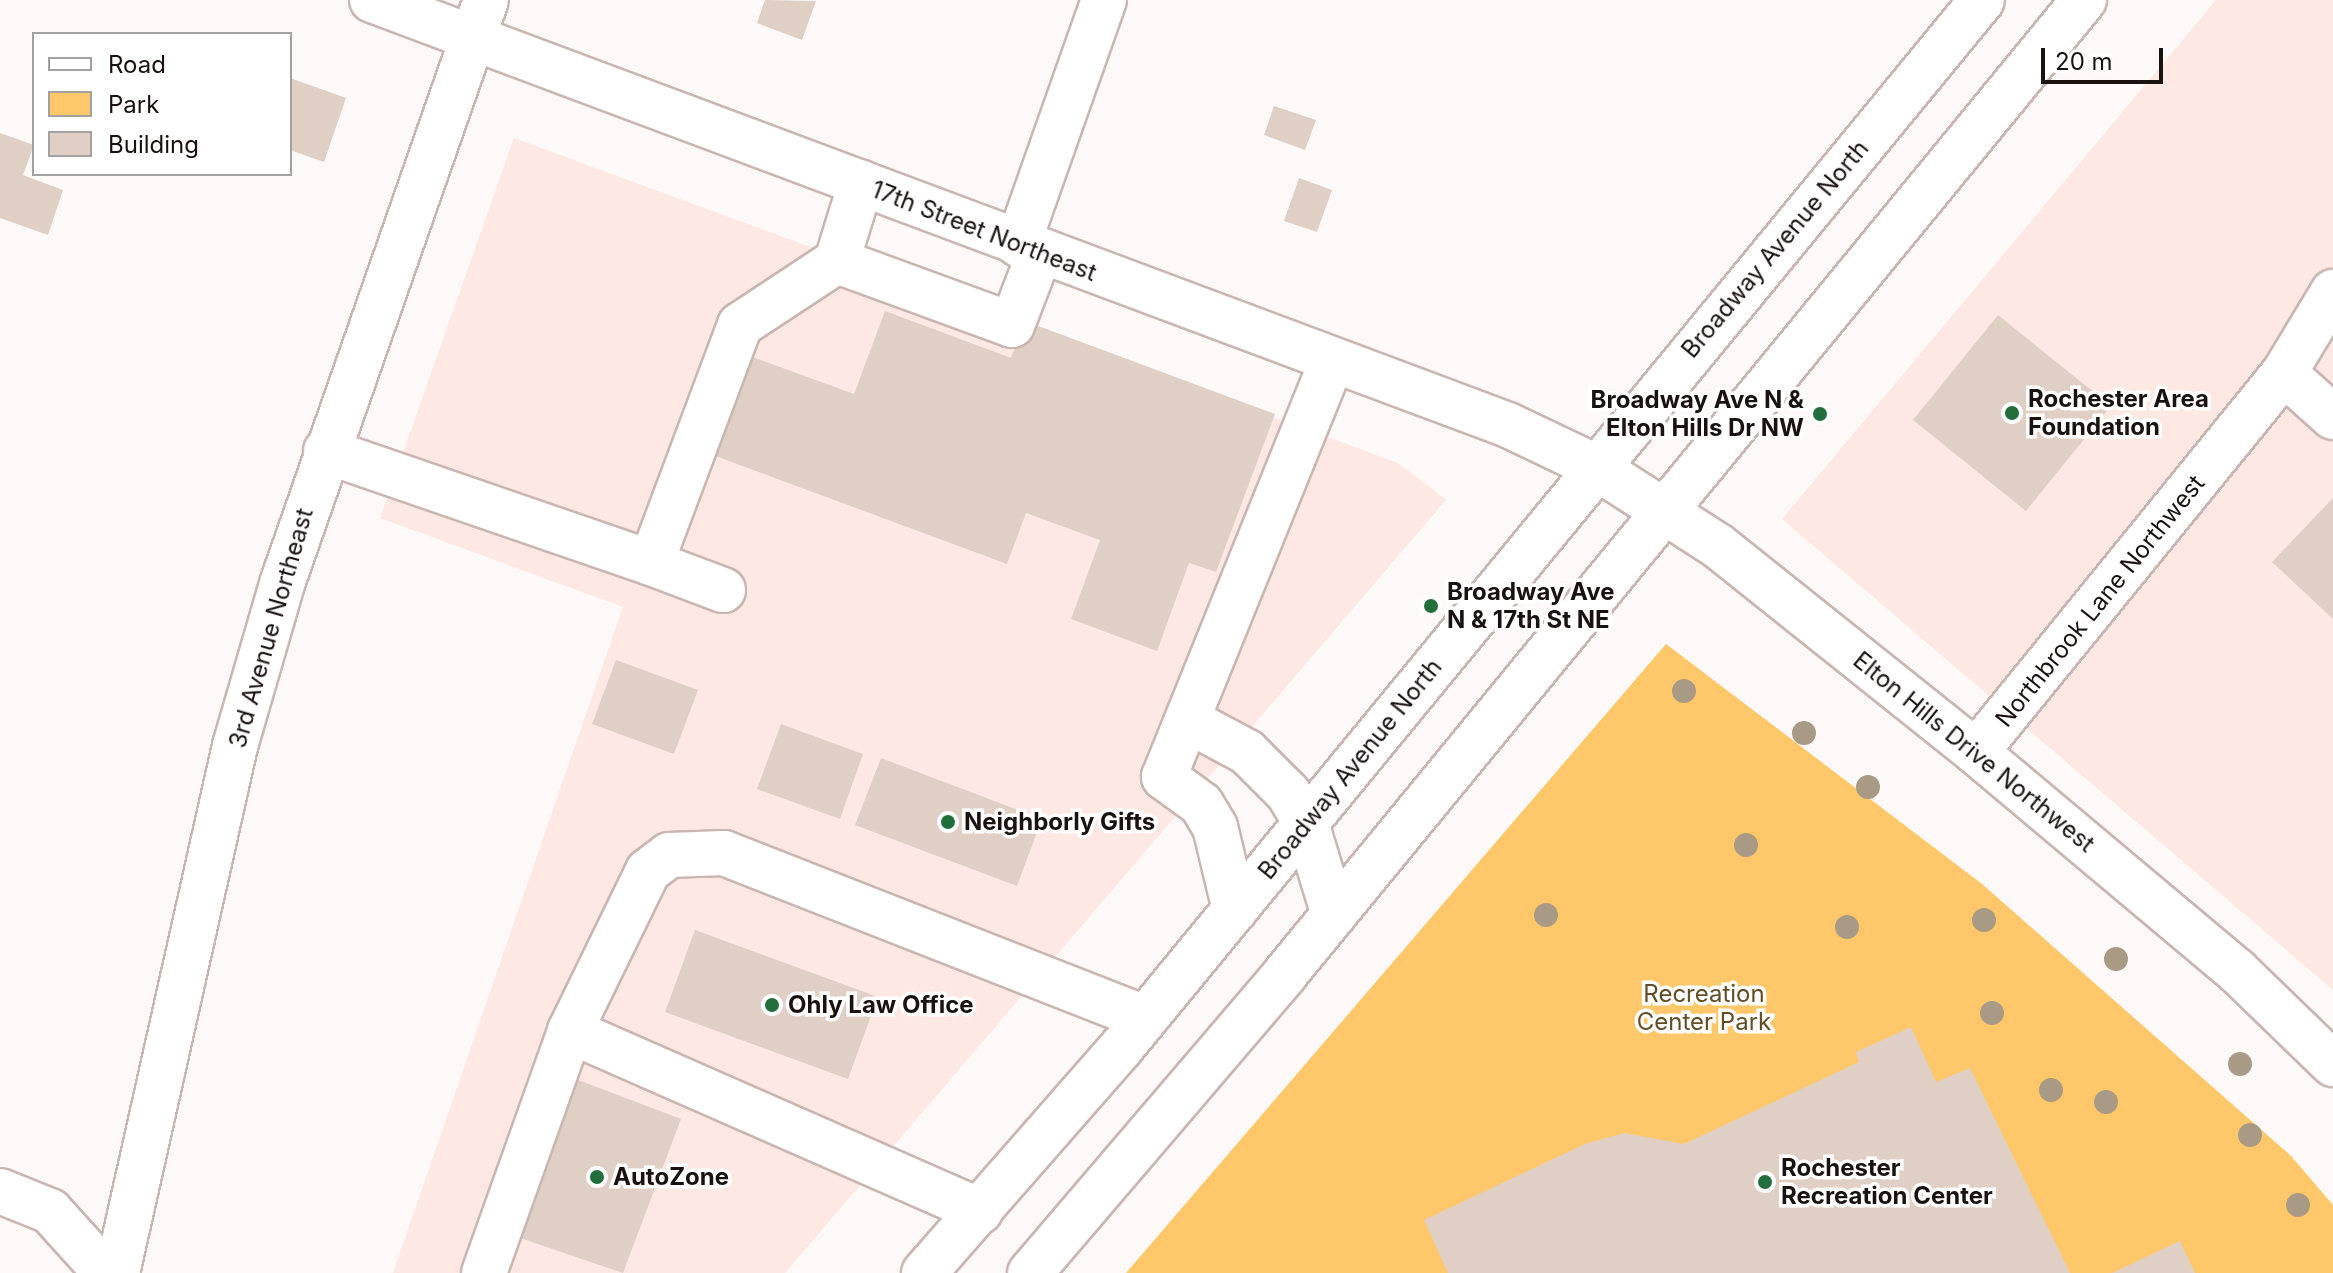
<!DOCTYPE html>
<html>
<head>
<meta charset="utf-8">
<style>
  body { margin:0 }
  #map { position:relative; width:2333px; height:1273px; overflow:hidden; background:#fdf9f8; font-family:Inter,sans-serif }
  div>[style] { position:absolute }
  [style*='--x'] { left:calc(var(--x)*1px); top:calc(var(--y)*1px); width:calc(var(--w)*1px); rotate:calc(var(--a)*1deg) }
  .built>* { inset:0; background:#fee8e3 }
  .green>* { inset:0; background:#fec86a }
  .building>* { inset:0; background:#dfcfc5 }
  .roads { filter:drop-shadow(2px 0 #c9b6b2) drop-shadow(-2px 0 #c9b6b2) drop-shadow(0 2px #c9b6b2) drop-shadow(0 -2px #c9b6b2) }
  .minor>* { height:44px; margin:-22px; padding:0 22px; transform-origin:22px; border-radius:22px; background:#fff }
  .major>* { height:44px; margin:-22px; padding:0 22px; transform-origin:22px; border-radius:22px; background:#fff }
  .trees>* { width:24px; height:24px; margin:-12px; border-radius:50%; background:#a89a84 }
  .dots>* { width:22px; height:22px; translate:-50% -50%; box-sizing:border-box; border:4px solid #fff; border-radius:50% }
  span { translate:-50% -50%; white-space:nowrap; text-align:center; line-height:1.15; -webkit-text-stroke:7px #fff; paint-order:stroke }
  .street-label { font-size:24px; color:#191211 }
  .poi-label { font-size:24px; color:#191211; font-weight:700 }
  .left { translate:0 -50%; text-align:left }
  .right { translate:-100% -50%; text-align:right }
  .park-label { font-size:24px; color:#634d25 }
  .legend { position:absolute; left:32px; top:32px; width:260px; height:144px; box-sizing:border-box; background:#fff; border:2px solid #a3a0a0; margin:0; padding:10px 14px; list-style:none; font-size:24px; color:#191211 }
  .legend li { display:flex; align-items:center; gap:16px; height:40px }
  .legend b { width:40px; border:2px solid #a3a0a0 }
  .scale { position:absolute; left:2041px; top:48px; width:122px; height:36px; box-sizing:border-box; border:4px solid #191211; border-top:0; padding-left:10px; font-size:24px; line-height:28px; white-space:nowrap; color:#191211; -webkit-text-stroke:6px #fff; paint-order:stroke }
</style>
</head>
<body>
<div id="map">
  <div class="built">
    <div style="clip-path:polygon(2216px 0,2333px 0,2333px 990px,1782px 519px)"></div>
    <div style="clip-path:polygon(514px 138px,1398px 463px,1446px 500px,785px 1273px,393px 1273px,623px 607px,380px 518px)"></div>
  </div>
  <div class="green">
    <div style="clip-path:polygon(1666px 644px,1982px 884px,2291px 1156px,2333px 1205px,2333px 1273px,1126px 1273px)"></div>
  </div>
  <div class="building">
    <div style="clip-path:polygon(765px 0,816px 1px,802px 40px,757px 23px)"></div>
    <div style="clip-path:polygon(290px 78px,346px 98px,324px 162px,290px 150px)"></div>
    <div style="clip-path:polygon(1274px 106px,1316px 120px,1305px 150px,1264px 135px)"></div>
    <div style="clip-path:polygon(0 133px,34px 145px,23px 175px,63px 190px,48px 235px,0 218px)"></div>
    <div style="clip-path:polygon(1299px 178px,1332px 190px,1317px 232px,1284px 221px)"></div>
    <div style="clip-path:polygon(885px 311px,1011px 358px,1025px 321px,1275px 414px,1216px 572px,1189px 563px,1157px 651px,1071px 619px,1100px 540px,1026px 513px,1007px 564px,713px 455px,750px 356px,854px 394px)"></div>
    <div style="clip-path:polygon(1998px 315px,2111px 406px,2026px 511px,1913px 420px)"></div>
    <div style="clip-path:polygon(2333px 498px,2333px 619px,2272px 562px)"></div>
    <div style="clip-path:polygon(616px 660px,698px 690px,674px 754px,592px 724px)"></div>
    <div style="clip-path:polygon(781px 724px,863px 754px,840px 819px,757px 789px)"></div>
    <div style="clip-path:polygon(881px 758px,1042px 819px,1017px 886px,855px 825px)"></div>
    <div style="clip-path:polygon(695px 930px,878px 997px,848px 1079px,665px 1012px)"></div>
    <div style="clip-path:polygon(1911px 1027px,1936px 1082px,1970px 1068px,2070px 1273px,1448px 1273px,1424px 1220px,1585px 1144px,1624px 1133px,1684px 1144px,1859px 1062px,1856px 1052px)"></div>
    <div style="clip-path:polygon(573px 1078px,681px 1119px,623px 1273px,514px 1236px)"></div>
    <div style="clip-path:polygon(2180px 1241px,2195px 1273px,2112px 1273px)"></div>
  </div>
  <div class="roads">
    <div class="minor">
      <div style="--x:372;--y:0;--w:1213;--a:20.51"></div>
      <div style="--x:1508;--y:425;--w:95;--a:25.5"></div>
      <div style="--x:1018;--y:244;--w:259;--a:-70.6"></div>
      <div style="--x:837;--y:261;--w:186;--a:20.1"></div>
      <div style="--x:1012;--y:325;--w:78;--a:-69"></div>
      <div style="--x:2284;--y:373;--w:66;--a:41.9"></div>
      <div style="--x:326;--y:451;--w:344;--a:19"></div>
      <div style="--x:651;--y:563;--w:254;--a:-69.5"></div>
      <div style="--x:740;--y:325;--w:116;--a:-33.4"></div>
      <div style="--x:837;--y:261;--w:82;--a:-72.9"></div>
      <div style="--x:651;--y:563;--w:77;--a:20.6"></div>
      <div style="--x:1187;--y:720;--w:68;--a:28.1"></div>
      <div style="--x:1247;--y:752;--w:58;--a:45"></div>
      <div style="--x:1288;--y:793;--w:35;--a:59"></div>
      <div style="--x:1306;--y:823;--w:96;--a:73.1"></div>
      <div style="--x:1976;--y:752;--w:488;--a:-50.9"></div>
      <div style="--x:2284;--y:373;--w:95;--a:-58.8"></div>
      <div style="--x:1235;--y:910;--w:85;--a:-103.5"></div>
      <div style="--x:1215;--y:827;--w:27;--a:-121"></div>
      <div style="--x:1201;--y:804;--w:46;--a:-143.9"></div>
      <div style="--x:1164;--y:777;--w:446;--a:-68"></div>
      <div style="--x:570;--y:1031;--w:448;--a:23.7"></div>
      <div style="--x:0;--y:1191;--w:54;--a:21.8"></div>
      <div style="--x:50;--y:1211;--w:84;--a:47.9"></div>
      <div style="--x:117;--y:1273;--w:540;--a:-77.38"></div>
      <div style="--x:235;--y:746;--w:172;--a:-73.8"></div>
      <div style="--x:283;--y:581;--w:615;--a:-70.74"></div>
      <div style="--x:484;--y:1273;--w:257;--a:-70.4"></div>
      <div style="--x:570;--y:1031;--w:178;--a:-64"></div>
      <div style="--x:648;--y:871;--w:26;--a:-37"></div>
      <div style="--x:669;--y:855;--w:55;--a:-2.1"></div>
      <div style="--x:724;--y:853;--w:452;--a:21.4"></div>
    </div>
    <div class="major">
      <div style="--x:1594;--y:466;--w:148;--a:32.8"></div>
      <div style="--x:1718;--y:546;--w:330;--a:38.6"></div>
      <div style="--x:1976;--y:752;--w:341;--a:40"></div>
      <div style="--x:2237;--y:971;--w:134;--a:44.1"></div>
      <div style="--x:924;--y:1273;--w:299;--a:-48.8"></div>
      <div style="--x:1121;--y:1048;--w:1356;--a:-50.59"></div>
      <div style="--x:1030;--y:1273;--w:393;--a:-49.5"></div>
      <div style="--x:1285;--y:974;--w:1260;--a:-50.64"></div>
    </div>
  </div>
  <div class="trees">
    <div style="left:1684px;top:691px"></div>
    <div style="left:1804px;top:733px"></div>
    <div style="left:1868px;top:787px"></div>
    <div style="left:1746px;top:845px"></div>
    <div style="left:1546px;top:915px"></div>
    <div style="left:1984px;top:920px"></div>
    <div style="left:1847px;top:927px"></div>
    <div style="left:2116px;top:959px"></div>
    <div style="left:1992px;top:1013px"></div>
    <div style="left:2240px;top:1064px"></div>
    <div style="left:2051px;top:1090px"></div>
    <div style="left:2106px;top:1102px"></div>
    <div style="left:2250px;top:1135px"></div>
    <div style="left:2298px;top:1205px"></div>
  </div>
  <div class="dots">
    <div style="left:2012px;top:413px;background:#226e3c"></div>
    <div style="left:1820px;top:414px;background:#226e3c"></div>
    <div style="left:1431px;top:606px;background:#226e3c"></div>
    <div style="left:948px;top:822px;background:#226e3c"></div>
    <div style="left:772px;top:1005px;background:#226e3c"></div>
    <div style="left:597px;top:1177px;background:#226e3c"></div>
    <div style="left:1765px;top:1182px;background:#226e3c"></div>
  </div>
  <div class="street-label">
    <span style="left:984px;top:231px;rotate:21deg">17th Street Northeast</span>
    <span style="left:1775px;top:249px;rotate:-50deg">Broadway Avenue North</span>
    <span style="left:2100px;top:601px;rotate:-51deg">Northbrook Lane Northwest</span>
    <span style="left:271px;top:628px;rotate:-74deg">3rd Avenue Northeast</span>
    <span style="left:1974px;top:752px;rotate:39deg">Elton Hills Drive Northwest</span>
    <span style="left:1350px;top:769px;rotate:-51deg">Broadway Avenue North</span>
  </div>
  <div class="poi-label">
    <span class="left" style="left:2028px;top:413px">Rochester Area<br>Foundation</span>
    <span class="right" style="left:1804px;top:414px">Broadway Ave N &amp;<br>Elton Hills Dr NW</span>
    <span class="left" style="left:1447px;top:606px">Broadway Ave<br>N &amp; 17th St NE</span>
    <span class="left" style="left:964px;top:822px">Neighborly Gifts</span>
    <span class="left" style="left:788px;top:1005px">Ohly Law Office</span>
    <span class="left" style="left:1781px;top:1182px">Rochester<br>Recreation Center</span>
    <span class="left" style="left:613px;top:1177px">AutoZone</span>
  </div>
  <div class="park-label">
    <span style="left:1704px;top:1008px">Recreation<br>Center Park</span>
  </div>
  <ul class="legend">
  <li><b style="height:10px;background:#fff"></b>Road</li>
  <li><b style="height:22px;background:#fec86a"></b>Park</li>
  <li><b style="height:22px;background:#dfcfc5"></b>Building</li>
  </ul>
  <div class="scale">20 m</div>
</div>
</body>
</html>
